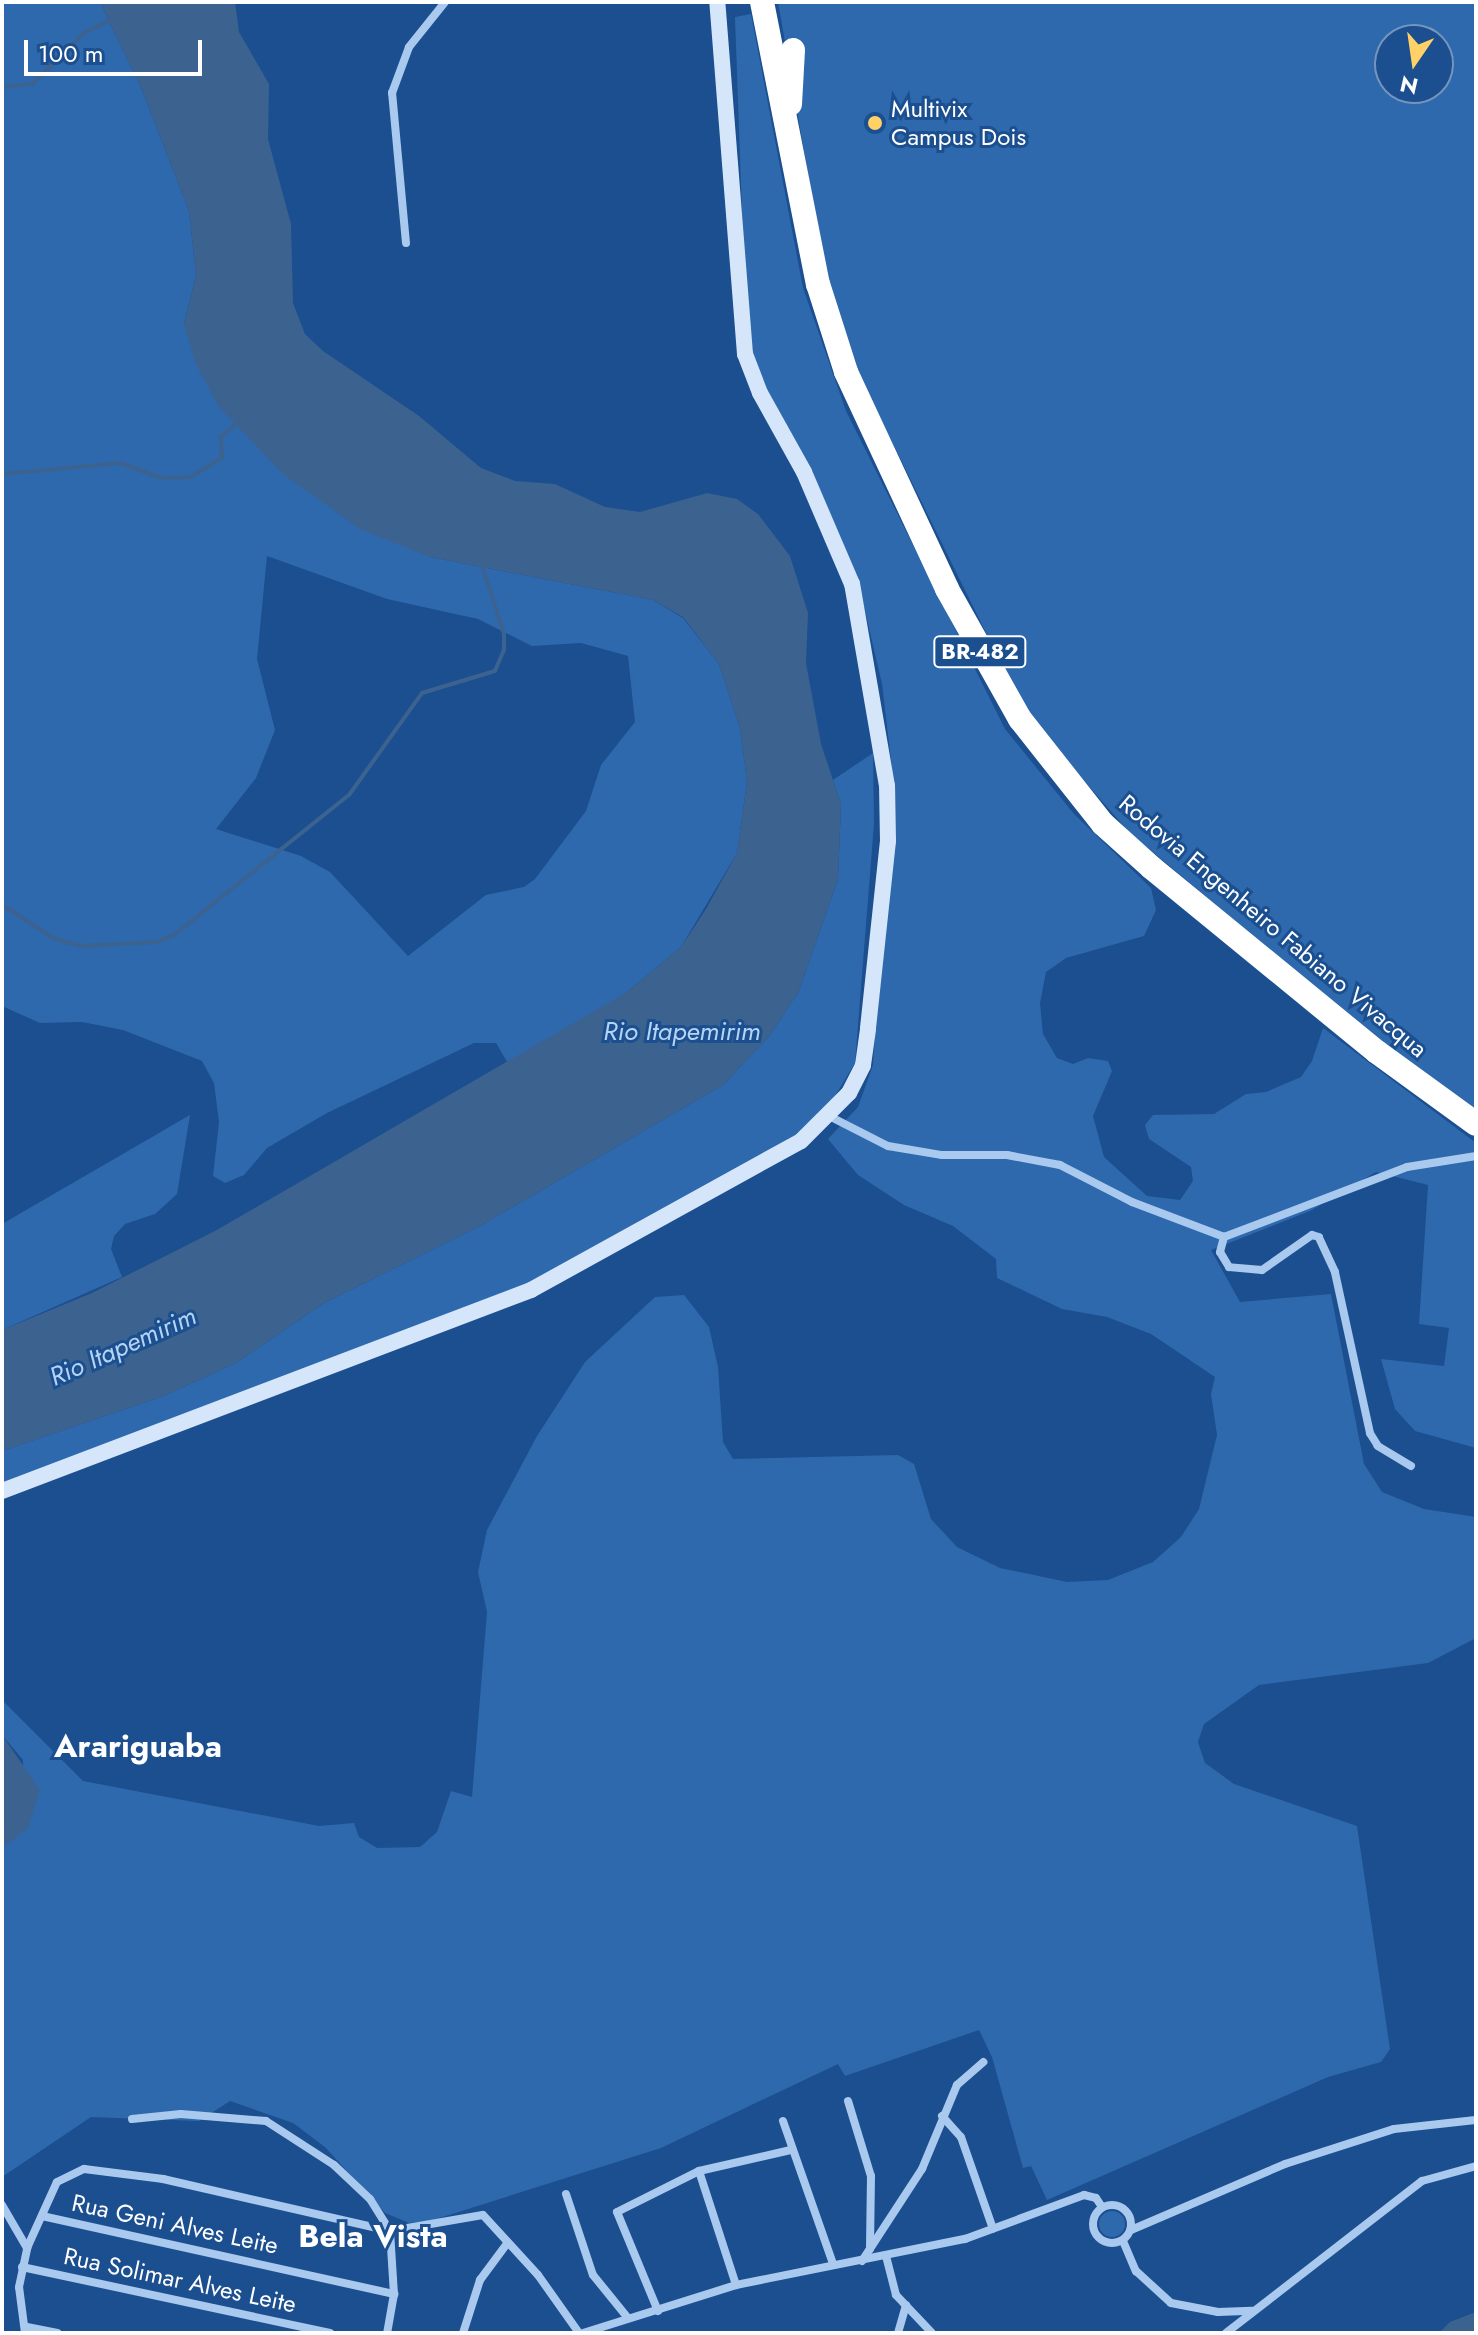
<!DOCTYPE html>
<html>
<head>
<meta charset="utf-8">
<style>
  body { margin:0 }
  #map { position:relative; width:1478px; height:2335px; overflow:hidden; background:#1b4f8f; font-family:Jost,sans-serif }
  div>[style] { position:absolute }
  [style*='--x'] { left:calc(var(--x)*1px); top:calc(var(--y)*1px); width:calc(var(--w)*1px); rotate:calc(var(--a)*1deg) }
  .green>* { inset:0; background:#2e69ad }
  .round { border-radius:50% }
  .water>* { inset:0; background:#3c6290 }
  .stream>* { height:4px; margin:-2px; padding:0 2px; transform-origin:2px; border-radius:2px; background:#3c6290 }
  .street>* { height:8px; margin:-4px; padding:0 4px; transform-origin:4px; border-radius:4px; background:#a9c9ee }
  .street>.ring { margin:-4px; padding:0; box-sizing:content-box; background:none; border:8px solid #a9c9ee; border-radius:50% }
  .secondary>* { height:16px; margin:-8px; padding:0 8px; transform-origin:8px; border-radius:8px; background:#d6e6fa }
  .highway>* { height:24px; margin:-12px; padding:0 12px; transform-origin:12px; border-radius:12px; background:#fff }
  .dots>* { width:22px; height:22px; translate:-50% -50%; box-sizing:border-box; border:4px solid #1b4f8f; border-radius:50% }
  span { translate:-50% -50%; white-space:nowrap; text-align:center; line-height:1.15; -webkit-text-stroke:6px #1b4f8f; paint-order:stroke }
  .shield-label span { padding:2px 6px; background:#1b4f8f; border:2px solid; border-radius:6px; -webkit-text-stroke-width:0 }
  .shield-label { font-size:22px; color:#fff; font-weight:700 }
  .poi-label { font-size:24px; color:#fff }
  .left { translate:0 -50%; text-align:left }
  .street-label { font-size:24px; color:#fff }
  .water-label { font-size:26px; color:#b5d3f5; font-style:italic }
  .district-label { font-size:32px; color:#fff; font-weight:700 }
  .frame { position:absolute; inset:0; border:4px solid #fff; pointer-events:none }
  .north { position:absolute; left:1374px; top:24px; width:80px; height:80px; box-sizing:border-box; background:#1b4f8f; border:2px solid #7695bc; border-radius:50%; rotate:193deg; font-size:22px; font-weight:700; line-height:32px; text-align:center; color:#fff }
  .north::after { content:''; display:block; margin:auto; width:28px; height:36px; background:#ffd166; clip-path:polygon(50% 0,100% 100%,50% 72%,0 100%) }
  .scale { position:absolute; left:24px; top:40px; width:178px; height:36px; box-sizing:border-box; border:4px solid #fff; border-top:0; padding-left:10px; font-size:24px; line-height:28px; white-space:nowrap; color:#fff; -webkit-text-stroke:6px #1b4f8f; paint-order:stroke }
</style>
</head>
<body>
<div id="map">
  <div class="green">
    <div style="clip-path:polygon(evenodd,2px 2px,100px 2px,142px 90px,189px 211px,196px 275px,184px 324px,430px 557px,653px 600px,683px 618px,719px 664px,740px 728px,747px 782px,737px 853px,681px 947px,627px 992px,509px 1065px,496px 1043px,474px 1043px,327px 1113px,267px 1148px,244px 1175px,225px 1183px,213px 1176px,219px 1122px,214px 1083px,202px 1061px,123px 1030px,82px 1022px,40px 1023px,2px 1006px,2px 2px,267px 556px,387px 599px,478px 619px,532px 646px,581px 643px,628px 656px,635px 722px,601px 765px,586px 811px,535px 879px,524px 887px,486px 895px,408px 956px,330px 872px,301px 856px,216px 829px,256px 778px,275px 730px,257px 659px,267px 556px)"></div>
    <div style="clip-path:polygon(evenodd,778px 2px,1476px 2px,1476px 1113px,1389px 1050px,1130px 833px,1027px 716px,858px 373px,827px 282px,778px 2px,1390px 40px,1438px 40px,1438px 88px,1390px 88px,1390px 40px)"></div>
    <div style="clip-path:polygon(751px 14px,803px 288px,846px 411px,1005px 729px,1074px 814px,1151px 888px,1156px 910px,1144px 936px,1066px 958px,1046px 972px,1040px 1003px,1043px 1034px,1057px 1058px,1073px 1064px,1088px 1058px,1108px 1061px,1112px 1071px,1093px 1116px,1104px 1157px,1147px 1196px,1180px 1200px,1193px 1181px,1191px 1167px,1149px 1139px,1145px 1125px,1153px 1115px,1214px 1114px,1246px 1094px,1266px 1092px,1301px 1077px,1312px 1061px,1323px 1028px,1476px 1143px,1476px 1448px,1415px 1431px,1395px 1409px,1381px 1359px,1444px 1366px,1449px 1328px,1419px 1324px,1428px 1185px,1376px 1172px,1310px 1211px,1211px 1250px,1240px 1302px,1331px 1294px,1364px 1464px,1382px 1492px,1424px 1509px,1476px 1517px,1476px 1638px,1428px 1663px,1259px 1685px,1204px 1724px,1198px 1742px,1205px 1763px,1234px 1784px,1357px 1826px,1390px 2049px,1381px 2062px,1328px 2077px,1047px 2200px,1031px 2166px,1023px 2168px,992px 2057px,979px 2030px,845px 2076px,838px 2064px,661px 2148px,430px 2221px,409px 2223px,385px 2213px,325px 2147px,293px 2123px,230px 2101px,199px 2121px,91px 2117px,2px 2177px,2px 1848px,24px 1826px,23px 1760px,2px 1735px,2px 1700px,83px 1781px,319px 1826px,354px 1823px,359px 1837px,377px 1848px,420px 1847px,437px 1832px,451px 1791px,472px 1797px,487px 1612px,478px 1572px,487px 1530px,537px 1436px,585px 1362px,655px 1297px,684px 1295px,709px 1327px,718px 1367px,723px 1442px,733px 1459px,898px 1455px,914px 1464px,931px 1519px,957px 1547px,1000px 1568px,1067px 1582px,1108px 1580px,1153px 1562px,1181px 1537px,1199px 1509px,1217px 1435px,1211px 1394px,1215px 1377px,1151px 1334px,1107px 1317px,1062px 1309px,997px 1278px,996px 1259px,953px 1226px,904px 1205px,858px 1175px,828px 1139px,858px 1107px,873px 1065px,892px 768px,882px 684px,863px 602px,757px 371px,746px 325px,735px 17px)"></div>
    <div style="clip-path:polygon(873px 753px,874px 824px,855px 1063px,818px 1124px,532px 1282px,2px 1488px,2px 1451px,164px 1396px,236px 1363px,324px 1303px,480px 1226px,723px 1085px,770px 1035px,799px 991px,838px 879px,841px 804px,833px 780px)"></div>
    <div style="clip-path:polygon(190px 1115px,177px 1194px,155px 1214px,125px 1224px,114px 1236px,111px 1249px,122px 1277px,2px 1330px,2px 1224px)"></div>
    <div class="round" style="left:1099px;top:2211px;width:26px;height:26px"></div>
  </div>
  <div class="water">
    <div style="clip-path:polygon(100px 2px,235px 2px,239px 32px,269px 84px,268px 139px,291px 224px,293px 303px,305px 334px,323px 351px,419px 416px,481px 468px,515px 481px,555px 484px,605px 507px,640px 512px,707px 493px,737px 499px,758px 514px,790px 556px,808px 613px,806px 663px,821px 744px,841px 804px,838px 879px,799px 991px,770px 1035px,723px 1085px,480px 1226px,324px 1303px,236px 1363px,164px 1396px,2px 1451px,2px 1330px,92px 1293px,215px 1231px,627px 992px,681px 947px,706px 909px,737px 853px,747px 782px,740px 728px,719px 664px,683px 617px,653px 600px,430px 557px,360px 529px,283px 474px,218px 406px,195px 362px,184px 324px,196px 275px,189px 211px,142px 90px)"></div>
    <div style="clip-path:polygon(2px 1735px,40px 1790px,28px 1828px,2px 1848px)"></div>
    <div style="clip-path:polygon(1476px 2312px,1476px 2333px,1439px 2333px,1450px 2322px)"></div>
  </div>
  <div class="stream">
    <div style="--x:2;--y:87;--w:30;--a:-6"></div>
    <div style="--x:32;--y:84;--w:73;--a:-44.4"></div>
    <div style="--x:84;--y:33;--w:30;--a:-27"></div>
    <div style="--x:2;--y:474;--w:119;--a:-5.3"></div>
    <div style="--x:120;--y:463;--w:45;--a:19.7"></div>
    <div style="--x:162;--y:478;--w:29;--a:-2"></div>
    <div style="--x:191;--y:477;--w:36;--a:-32"></div>
    <div style="--x:222;--y:458;--w:21;--a:-93"></div>
    <div style="--x:221;--y:437;--w:23;--a:-41"></div>
    <div style="--x:2;--y:905;--w:63;--a:32.7"></div>
    <div style="--x:55;--y:939;--w:27;--a:15"></div>
    <div style="--x:81;--y:946;--w:76;--a:-3"></div>
    <div style="--x:157;--y:942;--w:18;--a:-22"></div>
    <div style="--x:174;--y:935;--w:224;--a:-38.7"></div>
    <div style="--x:349;--y:795;--w:125;--a:-54.4"></div>
    <div style="--x:422;--y:693;--w:76;--a:-16.8"></div>
    <div style="--x:495;--y:671;--w:23;--a:-67"></div>
    <div style="--x:504;--y:650;--w:16;--a:-90"></div>
    <div style="--x:504;--y:634;--w:69;--a:-107.7"></div>
  </div>
  <div class="street">
    <div style="--x:406;--y:243;--w:151;--a:-95.3"></div>
    <div style="--x:392;--y:93;--w:49;--a:-69.7"></div>
    <div style="--x:409;--y:47;--w:58;--a:-51.3"></div>
    <div style="--x:829;--y:1116;--w:66;--a:27"></div>
    <div style="--x:888;--y:1146;--w:55;--a:9.5"></div>
    <div style="--x:942;--y:1155;--w:65;--a:0"></div>
    <div style="--x:1007;--y:1155;--w:54;--a:10.7"></div>
    <div style="--x:1060;--y:1165;--w:81;--a:27.2"></div>
    <div style="--x:1132;--y:1202;--w:98;--a:20.8"></div>
    <div style="--x:1411;--y:1466;--w:39;--a:-149"></div>
    <div style="--x:1378;--y:1446;--w:15;--a:-122"></div>
    <div style="--x:1370;--y:1433;--w:165;--a:-102.3"></div>
    <div style="--x:1335;--y:1272;--w:38;--a:-115"></div>
    <div style="--x:1319;--y:1237;--w:7;--a:-164"></div>
    <div style="--x:1312;--y:1235;--w:61;--a:145"></div>
    <div style="--x:1262;--y:1270;--w:33;--a:-175"></div>
    <div style="--x:1229;--y:1267;--w:17;--a:-121"></div>
    <div style="--x:1220;--y:1252;--w:16;--a:-75"></div>
    <div style="--x:1224;--y:1237;--w:196;--a:-20.9"></div>
    <div style="--x:1407;--y:1167;--w:70;--a:-9.1"></div>
    <div style="--x:848;--y:2101;--w:78;--a:73"></div>
    <div style="--x:871;--y:2176;--w:73;--a:90.8"></div>
    <div style="--x:942;--y:2116;--w:28;--a:48"></div>
    <div style="--x:961;--y:2137;--w:97;--a:70.8"></div>
    <div style="--x:132;--y:2119;--w:49;--a:-5.8"></div>
    <div style="--x:181;--y:2114;--w:85;--a:4.7"></div>
    <div style="--x:266;--y:2121;--w:81;--a:32.9"></div>
    <div style="--x:334;--y:2165;--w:50;--a:43.4"></div>
    <div style="--x:370;--y:2199;--w:38;--a:58"></div>
    <div style="--x:390;--y:2231;--w:63;--a:86.4"></div>
    <div style="--x:394;--y:2294;--w:40;--a:100"></div>
    <div style="--x:783;--y:2121;--w:151;--a:70.7"></div>
    <div style="--x:699;--y:2171;--w:120;--a:72"></div>
    <div style="--x:566;--y:2194;--w:85;--a:71.6"></div>
    <div style="--x:593;--y:2275;--w:55;--a:50.9"></div>
    <div class="ring" style="left:1093px;top:2205px;width:30px;height:30px"></div>
    <div style="--x:2;--y:2205;--w:50;--a:59.8"></div>
    <div style="--x:42;--y:2216;--w:361;--a:12.5"></div>
    <div style="--x:1131;--y:2230;--w:168;--a:-23.2"></div>
    <div style="--x:1285;--y:2164;--w:114;--a:-17.8"></div>
    <div style="--x:1394;--y:2129;--w:82;--a:-6.3"></div>
    <div style="--x:1123;--y:2241;--w:33;--a:67"></div>
    <div style="--x:1136;--y:2271;--w:47;--a:42.4"></div>
    <div style="--x:1171;--y:2303;--w:48;--a:10.8"></div>
    <div style="--x:1218;--y:2312;--w:34;--a:-2"></div>
    <div style="--x:886;--y:2256;--w:40;--a:75.6"></div>
    <div style="--x:896;--y:2295;--w:52;--a:46.5"></div>
    <div style="--x:862;--y:2261;--w:110;--a:-56.9"></div>
    <div style="--x:922;--y:2169;--w:91;--a:-67.4"></div>
    <div style="--x:957;--y:2085;--w:35;--a:-41"></div>
    <div style="--x:22;--y:2267;--w:315;--a:12.1"></div>
    <div style="--x:658;--y:2311;--w:107;--a:-112.5"></div>
    <div style="--x:617;--y:2212;--w:92;--a:-26.6"></div>
    <div style="--x:699;--y:2171;--w:94;--a:-12.9"></div>
    <div style="--x:27;--y:2327;--w:31;--a:11"></div>
    <div style="--x:25;--y:2333;--w:46;--a:-97.4"></div>
    <div style="--x:19;--y:2287;--w:40;--a:-78"></div>
    <div style="--x:27;--y:2248;--w:72;--a:-65.6"></div>
    <div style="--x:57;--y:2182;--w:30;--a:-26"></div>
    <div style="--x:84;--y:2169;--w:80;--a:7.2"></div>
    <div style="--x:163;--y:2179;--w:233;--a:12.9"></div>
    <div style="--x:390;--y:2231;--w:94;--a:-9.8"></div>
    <div style="--x:483;--y:2215;--w:81;--a:47.5"></div>
    <div style="--x:538;--y:2275;--w:71;--a:54.7"></div>
    <div style="--x:463;--y:2333;--w:56;--a:-72.2"></div>
    <div style="--x:480;--y:2280;--w:44;--a:-53.4"></div>
    <div style="--x:583;--y:2333;--w:160;--a:-17.4"></div>
    <div style="--x:736;--y:2285;--w:234;--a:-11.4"></div>
    <div style="--x:965;--y:2239;--w:127;--a:-20.3"></div>
    <div style="--x:1084;--y:2195;--w:12;--a:14"></div>
    <div style="--x:1096;--y:2198;--w:11;--a:56"></div>
    <div style="--x:898;--y:2333;--w:29;--a:-74"></div>
    <div style="--x:1226;--y:2333;--w:248;--a:-37.8"></div>
    <div style="--x:1422;--y:2181;--w:56;--a:-15.5"></div>
  </div>
  <div class="secondary">
    <div style="--x:2;--y:1491;--w:566;--a:-20.8"></div>
    <div style="--x:531;--y:1290;--w:308;--a:-28.9"></div>
    <div style="--x:801;--y:1141;--w:68;--a:-45"></div>
    <div style="--x:849;--y:1093;--w:31;--a:-63"></div>
    <div style="--x:863;--y:1065;--w:37;--a:-82"></div>
    <div style="--x:868;--y:1028;--w:188;--a:-83.9"></div>
    <div style="--x:888;--y:841;--w:55;--a:-91"></div>
    <div style="--x:887;--y:786;--w:205;--a:-99.8"></div>
    <div style="--x:852;--y:584;--w:122;--a:-113.2"></div>
    <div style="--x:804;--y:472;--w:90;--a:-119.1"></div>
    <div style="--x:760;--y:393;--w:42;--a:-111"></div>
    <div style="--x:745;--y:354;--w:353;--a:-94.5"></div>
  </div>
  <div class="highway">
    <div style="--x:762;--y:2;--w:288;--a:78.8"></div>
    <div style="--x:818;--y:284;--w:92;--a:72.3"></div>
    <div style="--x:846;--y:372;--w:239;--a:65"></div>
    <div style="--x:947;--y:589;--w:149;--a:60.7"></div>
    <div style="--x:1020;--y:719;--w:134;--a:51.7"></div>
    <div style="--x:1103;--y:824;--w:66;--a:41.9"></div>
    <div style="--x:1152;--y:868;--w:291;--a:39.3"></div>
    <div style="--x:1377;--y:1052;--w:122;--a:36"></div>
    <div style="--x:790;--y:104;--w:54;--a:-86.8"></div>
  </div>
  <div class="dots">
    <div style="left:875px;top:123px;background:#ffd166"></div>
  </div>
  <div class="shield-label">
    <span style="left:980px;top:652px">BR-482</span>
  </div>
  <div class="poi-label">
    <span class="left" style="left:891px;top:123px">Multivix<br>Campus Dois</span>
  </div>
  <div class="street-label">
    <span style="left:1273px;top:926px;rotate:40deg">Rodovia Engenheiro Fabiano Vivacqua</span>
    <span style="left:175px;top:2224px;rotate:12deg">Rua Geni Alves Leite</span>
    <span style="left:180px;top:2280px;rotate:12deg">Rua Solimar Alves Leite</span>
  </div>
  <div class="water-label">
    <span style="left:682px;top:1032px">Rio Itapemirim</span>
    <span style="left:123px;top:1347px;rotate:-24deg">Rio Itapemirim</span>
  </div>
  <div class="district-label">
    <span style="left:138px;top:1746px">Arariguaba</span>
    <span style="left:373px;top:2236px">Bela Vista</span>
  </div>
  <div class="frame"></div>
  <div class="north">N</div>
  <div class="scale">100 m</div>
</div>
</body>
</html>
